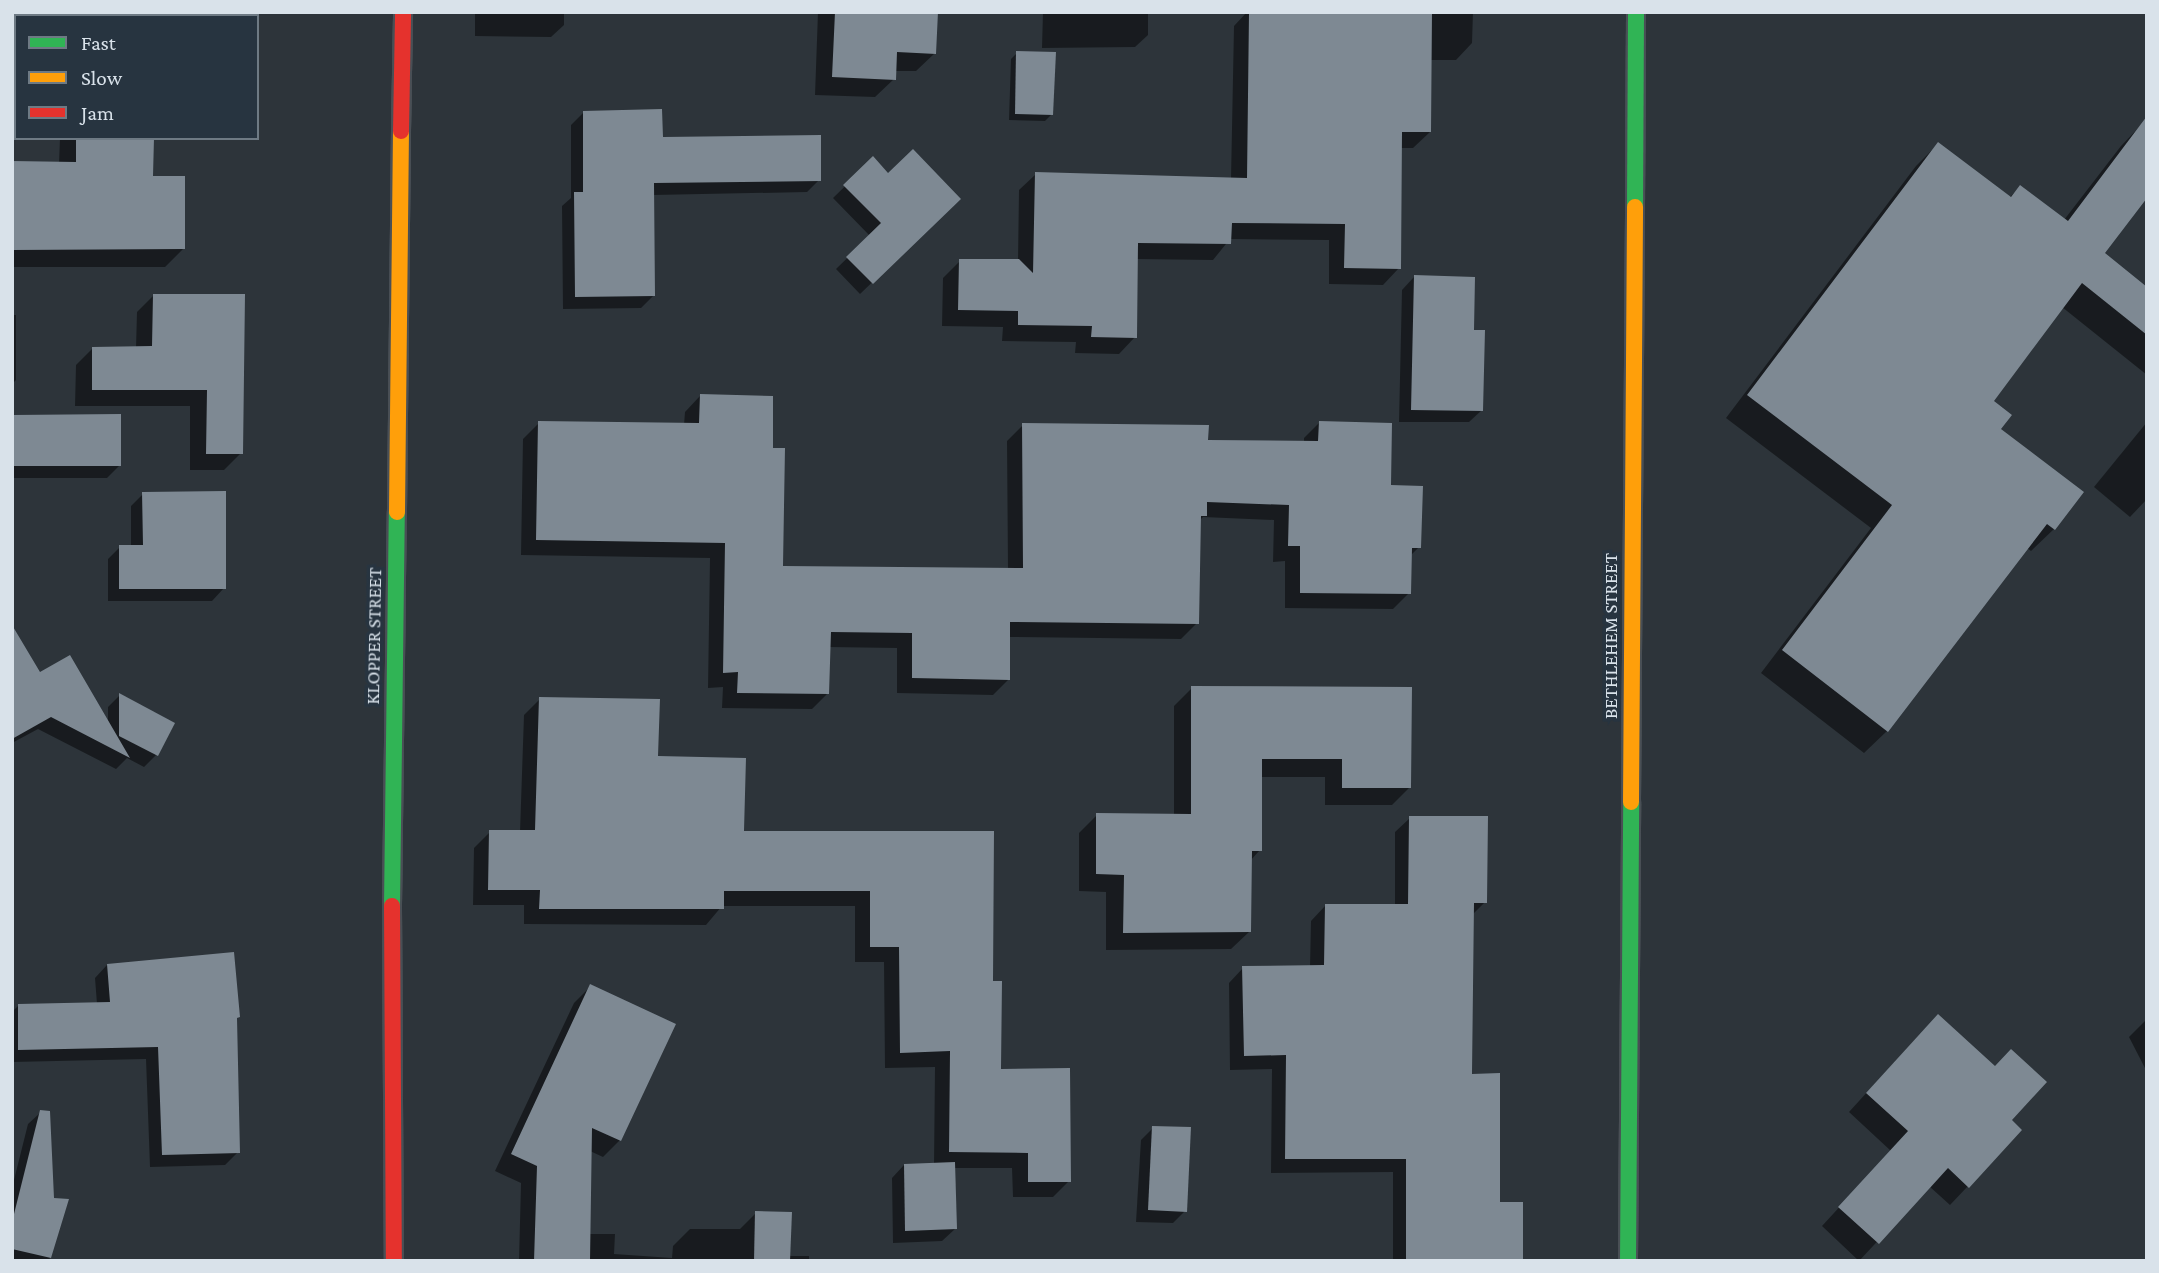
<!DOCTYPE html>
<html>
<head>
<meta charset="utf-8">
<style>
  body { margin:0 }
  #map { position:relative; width:2159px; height:1273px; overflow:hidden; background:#2d343a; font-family:"Crimson Pro",serif }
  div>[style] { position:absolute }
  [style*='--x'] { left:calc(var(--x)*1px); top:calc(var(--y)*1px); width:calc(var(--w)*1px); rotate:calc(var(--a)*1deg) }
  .shadow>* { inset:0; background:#0007 }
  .building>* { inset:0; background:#7e8993 }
  .roads { filter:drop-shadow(2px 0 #494f55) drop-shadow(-2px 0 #494f55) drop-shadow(0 2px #494f55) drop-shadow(0 -2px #494f55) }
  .fast>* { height:16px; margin:-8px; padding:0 8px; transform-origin:8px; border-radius:8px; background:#30b455 }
  .slow>* { height:16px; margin:-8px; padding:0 8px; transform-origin:8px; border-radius:8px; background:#ff9f0a }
  .jam>* { height:16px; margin:-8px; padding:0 8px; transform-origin:8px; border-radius:8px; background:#e5322d }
  span { translate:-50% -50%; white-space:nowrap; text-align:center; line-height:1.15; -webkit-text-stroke:7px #273440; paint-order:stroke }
  .street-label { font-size:19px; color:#d9e2ea }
  .frame { position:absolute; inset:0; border:14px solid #d9e2ea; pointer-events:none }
  .legend { position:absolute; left:14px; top:14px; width:245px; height:126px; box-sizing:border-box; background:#273440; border:2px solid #6e7a84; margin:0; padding:9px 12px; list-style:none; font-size:21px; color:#d9e2ea }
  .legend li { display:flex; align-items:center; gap:14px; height:35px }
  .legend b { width:35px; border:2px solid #6e7a84 }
</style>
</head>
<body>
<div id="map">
  <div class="shadow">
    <div style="clip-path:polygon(475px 12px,564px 12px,564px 25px,551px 37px,475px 36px)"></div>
    <div style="clip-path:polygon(818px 12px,936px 12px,935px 53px,916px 71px,894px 71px,894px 79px,875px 97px,815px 95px)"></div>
    <div style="clip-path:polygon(1043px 12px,1148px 12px,1148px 35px,1135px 47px,1042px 48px)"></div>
    <div style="clip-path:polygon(1247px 12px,1473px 12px,1472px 43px,1456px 60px,1430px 60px,1430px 132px,1413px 148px,1400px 148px,1399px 268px,1383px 285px,1329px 284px,1329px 240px,1230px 239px,1213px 260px,1136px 259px,1135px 337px,1119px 354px,1075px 353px,1076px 342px,1002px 341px,1003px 327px,942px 326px,943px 278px,960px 261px,1018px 261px,1019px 190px,1036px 174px,1231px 179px,1234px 26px)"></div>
    <div style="clip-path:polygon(12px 18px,16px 18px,16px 87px,12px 87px)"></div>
    <div style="clip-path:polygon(1017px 53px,1051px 115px,1045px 121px,1009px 120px,1011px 59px)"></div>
    <div style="clip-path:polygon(584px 112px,661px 138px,819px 180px,807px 192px,653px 195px,654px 295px,641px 308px,563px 309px,562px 206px,571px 198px,571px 125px)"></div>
    <div style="clip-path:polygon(2143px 123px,2102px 254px,2147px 289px,2147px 375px,2062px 307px,1991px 401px,1998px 429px,2082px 492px,2054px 529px,2031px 551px,2027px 548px,1887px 731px,1864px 753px,1761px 673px,1871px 528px,1726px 418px,1916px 166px,1938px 144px,2009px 198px,2020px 187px,2064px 220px,2121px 146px)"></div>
    <div style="clip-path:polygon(60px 138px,152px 138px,152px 178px,183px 249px,165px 267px,12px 267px,12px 163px,59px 164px)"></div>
    <div style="clip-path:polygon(873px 159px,888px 175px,959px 199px,860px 294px,836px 269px,870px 236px,833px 198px)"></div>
    <div style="clip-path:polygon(1414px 277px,1482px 410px,1469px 422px,1399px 422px,1402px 290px)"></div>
    <div style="clip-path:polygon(154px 295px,243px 295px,241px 453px,224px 470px,190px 470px,190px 406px,75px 406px,76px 365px,93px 348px,136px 348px,137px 312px)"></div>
    <div style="clip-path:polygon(12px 315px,16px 315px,16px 380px,12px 384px)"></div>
    <div style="clip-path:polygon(700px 396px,771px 450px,781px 568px,1008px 569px,1007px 441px,1023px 425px,1207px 442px,1304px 443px,1304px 438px,1320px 422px,1389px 487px,1419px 547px,1410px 556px,1409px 593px,1393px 609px,1285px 608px,1285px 561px,1273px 562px,1274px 520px,1203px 517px,1199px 521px,1197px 623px,1181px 639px,1009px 637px,1009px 679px,993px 695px,897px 693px,897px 648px,828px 647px,827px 694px,812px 709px,722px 708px,723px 687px,708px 688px,710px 558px,521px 555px,523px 439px,539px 423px,684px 425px,685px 412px)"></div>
    <div style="clip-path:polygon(12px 416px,120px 465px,107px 478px,12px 478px)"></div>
    <div style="clip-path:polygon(2147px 422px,2147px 499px,2130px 517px,2094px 487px)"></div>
    <div style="clip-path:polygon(143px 494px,224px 588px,212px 601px,108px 601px,108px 559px,120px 547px,131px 547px,131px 506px)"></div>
    <div style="clip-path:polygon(12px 653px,108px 723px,108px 707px,120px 695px,156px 755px,144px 767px,127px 758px,116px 769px,38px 729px,12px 743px)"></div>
    <div style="clip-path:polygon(1192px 688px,1410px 787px,1392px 805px,1325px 805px,1325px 777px,1260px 777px,1260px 850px,1250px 861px,1249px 932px,1231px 949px,1106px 950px,1106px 892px,1079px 891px,1079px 833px,1097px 815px,1174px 815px,1174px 706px)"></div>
    <div style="clip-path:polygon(540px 699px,657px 757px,742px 833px,992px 833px,991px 983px,999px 1071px,1069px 1181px,1053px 1197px,1013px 1197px,1012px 1168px,953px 1168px,955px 1229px,942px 1241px,893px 1243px,892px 1178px,904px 1165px,934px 1165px,935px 1067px,885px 1068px,884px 962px,855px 962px,855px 906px,722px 906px,706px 925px,524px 924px,524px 905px,473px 905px,474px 848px,490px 832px,520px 832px,524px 715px)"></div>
    <div style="clip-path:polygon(1410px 818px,1485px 902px,1472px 915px,1470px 1075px,1498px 1204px,1521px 1261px,1393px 1261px,1393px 1172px,1271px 1173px,1272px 1069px,1230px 1070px,1229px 983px,1243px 968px,1310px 967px,1311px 921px,1325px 906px,1395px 906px,1395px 832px)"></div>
    <div style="clip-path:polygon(107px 965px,238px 1017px,235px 1020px,238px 1152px,225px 1165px,150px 1167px,146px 1059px,12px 1062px,12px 1012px,18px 1006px,97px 1004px,95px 978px)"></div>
    <div style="clip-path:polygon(591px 986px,620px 1140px,603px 1157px,590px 1151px,589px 1234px,615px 1234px,614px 1254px,672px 1258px,673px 1246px,690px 1229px,740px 1229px,756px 1213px,788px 1256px,809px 1256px,809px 1261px,519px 1261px,521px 1183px,495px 1171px,574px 1003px)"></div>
    <div style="clip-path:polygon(2147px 1019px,2147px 1072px,2129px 1037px)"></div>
    <div style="clip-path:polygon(1920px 1034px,1994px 1068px,2009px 1120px,1968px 1186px,1950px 1205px,1929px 1186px,1859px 1261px,1822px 1226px,1891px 1151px,1849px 1112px)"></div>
    <div style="clip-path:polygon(41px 1112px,52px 1200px,66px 1200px,49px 1261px,12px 1261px,12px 1188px,28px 1124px)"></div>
    <div style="clip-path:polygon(1153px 1128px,1185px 1211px,1173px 1223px,1136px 1222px,1141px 1140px)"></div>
  </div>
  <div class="building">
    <div style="clip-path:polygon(835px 12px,938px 12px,936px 54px,897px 52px,896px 80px,832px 77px)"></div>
    <div style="clip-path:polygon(1249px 12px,1432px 12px,1431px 132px,1402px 132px,1401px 269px,1344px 268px,1345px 224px,1232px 223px,1231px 244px,1138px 243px,1137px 338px,1091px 337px,1092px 326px,1018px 325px,1018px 311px,958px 310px,959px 259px,1019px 259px,1033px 273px,1035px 172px,1247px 178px)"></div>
    <div style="clip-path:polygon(1016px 51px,1056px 52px,1053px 115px,1015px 114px)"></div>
    <div style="clip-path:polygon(662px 109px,663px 137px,821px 135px,821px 181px,654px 183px,655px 296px,575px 297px,574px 192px,583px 192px,583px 111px)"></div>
    <div style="clip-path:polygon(2147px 116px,2147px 198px,2105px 253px,2147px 287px,2147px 335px,2082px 283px,1994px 401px,2012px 415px,2001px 429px,2084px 492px,2055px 530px,2047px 524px,1888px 732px,1782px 650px,1892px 505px,1747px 395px,1938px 142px,2011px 197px,2020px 185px,2068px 221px)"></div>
    <div style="clip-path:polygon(76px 138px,154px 138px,153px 176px,185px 176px,185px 249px,12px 250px,12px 161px,76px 162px)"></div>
    <div style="clip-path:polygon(913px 149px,961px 199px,873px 284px,846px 257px,881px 223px,843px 185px,873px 156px,888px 173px)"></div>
    <div style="clip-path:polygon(1414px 275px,1475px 277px,1474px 330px,1485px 330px,1483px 411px,1411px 410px)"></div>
    <div style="clip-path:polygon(153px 294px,245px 294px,243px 454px,206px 454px,207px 390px,92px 390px,92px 347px,152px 346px)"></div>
    <div style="clip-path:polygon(700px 394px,773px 396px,773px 448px,785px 448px,783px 566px,1023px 568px,1022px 423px,1209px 425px,1208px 440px,1318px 441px,1319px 421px,1392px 423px,1391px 485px,1423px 486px,1421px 548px,1412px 548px,1411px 594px,1300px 593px,1300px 546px,1288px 546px,1289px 505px,1207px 502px,1207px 516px,1201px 516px,1199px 624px,1010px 622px,1010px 680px,912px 678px,912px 633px,831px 632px,829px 694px,737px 693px,738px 672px,723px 673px,725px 543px,536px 540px,538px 421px,699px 423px)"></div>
    <div style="clip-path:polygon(121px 414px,121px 466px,12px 466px,12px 415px)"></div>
    <div style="clip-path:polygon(226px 491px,226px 589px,119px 589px,119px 545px,143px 545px,142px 492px)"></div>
    <div style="clip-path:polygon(12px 625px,40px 672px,70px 655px,130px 758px,51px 717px,12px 739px)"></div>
    <div style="clip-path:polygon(1191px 686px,1412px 687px,1411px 788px,1342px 788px,1342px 759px,1262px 759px,1262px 851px,1252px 851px,1251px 932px,1123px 933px,1124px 875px,1096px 874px,1096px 813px,1191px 814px)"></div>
    <div style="clip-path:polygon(119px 693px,175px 723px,158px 756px,119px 736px)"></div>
    <div style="clip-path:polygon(539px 697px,660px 699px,658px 756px,746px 758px,744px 831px,994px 831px,993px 981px,1002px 981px,1001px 1069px,1070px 1068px,1071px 1182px,1028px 1182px,1028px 1153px,949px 1152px,950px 1051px,900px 1053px,899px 947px,870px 947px,870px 891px,724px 891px,724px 909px,539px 909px,540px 890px,488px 890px,489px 830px,535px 830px)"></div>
    <div style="clip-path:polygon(1409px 816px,1488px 816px,1487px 903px,1474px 903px,1472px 1074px,1500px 1073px,1500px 1202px,1523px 1202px,1523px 1261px,1406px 1261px,1406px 1159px,1285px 1159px,1286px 1055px,1244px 1056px,1242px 966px,1324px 965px,1325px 904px,1408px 904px)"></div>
    <div style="clip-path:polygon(234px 952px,240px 1017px,237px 1018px,240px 1153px,162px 1155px,158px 1047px,18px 1050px,18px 1004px,110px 1002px,107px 964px)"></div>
    <div style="clip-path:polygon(590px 984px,676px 1024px,621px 1141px,592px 1128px,590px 1261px,534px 1261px,537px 1166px,511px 1154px)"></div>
    <div style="clip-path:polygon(1938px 1014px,1995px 1066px,2011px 1049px,2047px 1082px,2012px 1120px,2022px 1130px,1969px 1188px,1948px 1168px,1879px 1244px,1838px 1207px,1908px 1131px,1866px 1093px)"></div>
    <div style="clip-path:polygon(40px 1110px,50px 1111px,54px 1198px,69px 1199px,51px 1258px,12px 1249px,12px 1222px)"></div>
    <div style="clip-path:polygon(1152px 1126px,1191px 1127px,1187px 1212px,1148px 1210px)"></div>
    <div style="clip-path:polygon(955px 1162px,957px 1229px,905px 1231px,904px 1164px)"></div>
    <div style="clip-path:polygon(755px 1211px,792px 1212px,790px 1261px,754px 1261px)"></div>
  </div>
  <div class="roads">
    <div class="fast">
      <div style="--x:1635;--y:207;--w:195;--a:-89.7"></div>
      <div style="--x:392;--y:906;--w:394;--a:-89.3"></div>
      <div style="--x:1628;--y:1261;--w:459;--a:-89.6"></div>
    </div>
    <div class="slow">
      <div style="--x:397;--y:512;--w:381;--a:-89.4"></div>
      <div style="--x:1631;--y:802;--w:595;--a:-89.61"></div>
    </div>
    <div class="jam">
      <div style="--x:401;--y:131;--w:119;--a:-89"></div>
      <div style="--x:392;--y:906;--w:355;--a:89.7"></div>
    </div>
  </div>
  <div class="street-label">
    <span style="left:374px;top:636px;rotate:-89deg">KLOPPER STREET</span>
    <span style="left:1611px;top:636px;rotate:-90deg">BETHLEHEM STREET</span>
  </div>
  <div class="frame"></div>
  <ul class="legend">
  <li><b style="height:9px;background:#30b455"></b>Fast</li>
  <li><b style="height:9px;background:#ff9f0a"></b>Slow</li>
  <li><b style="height:9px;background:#e5322d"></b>Jam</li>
  </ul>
</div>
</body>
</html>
